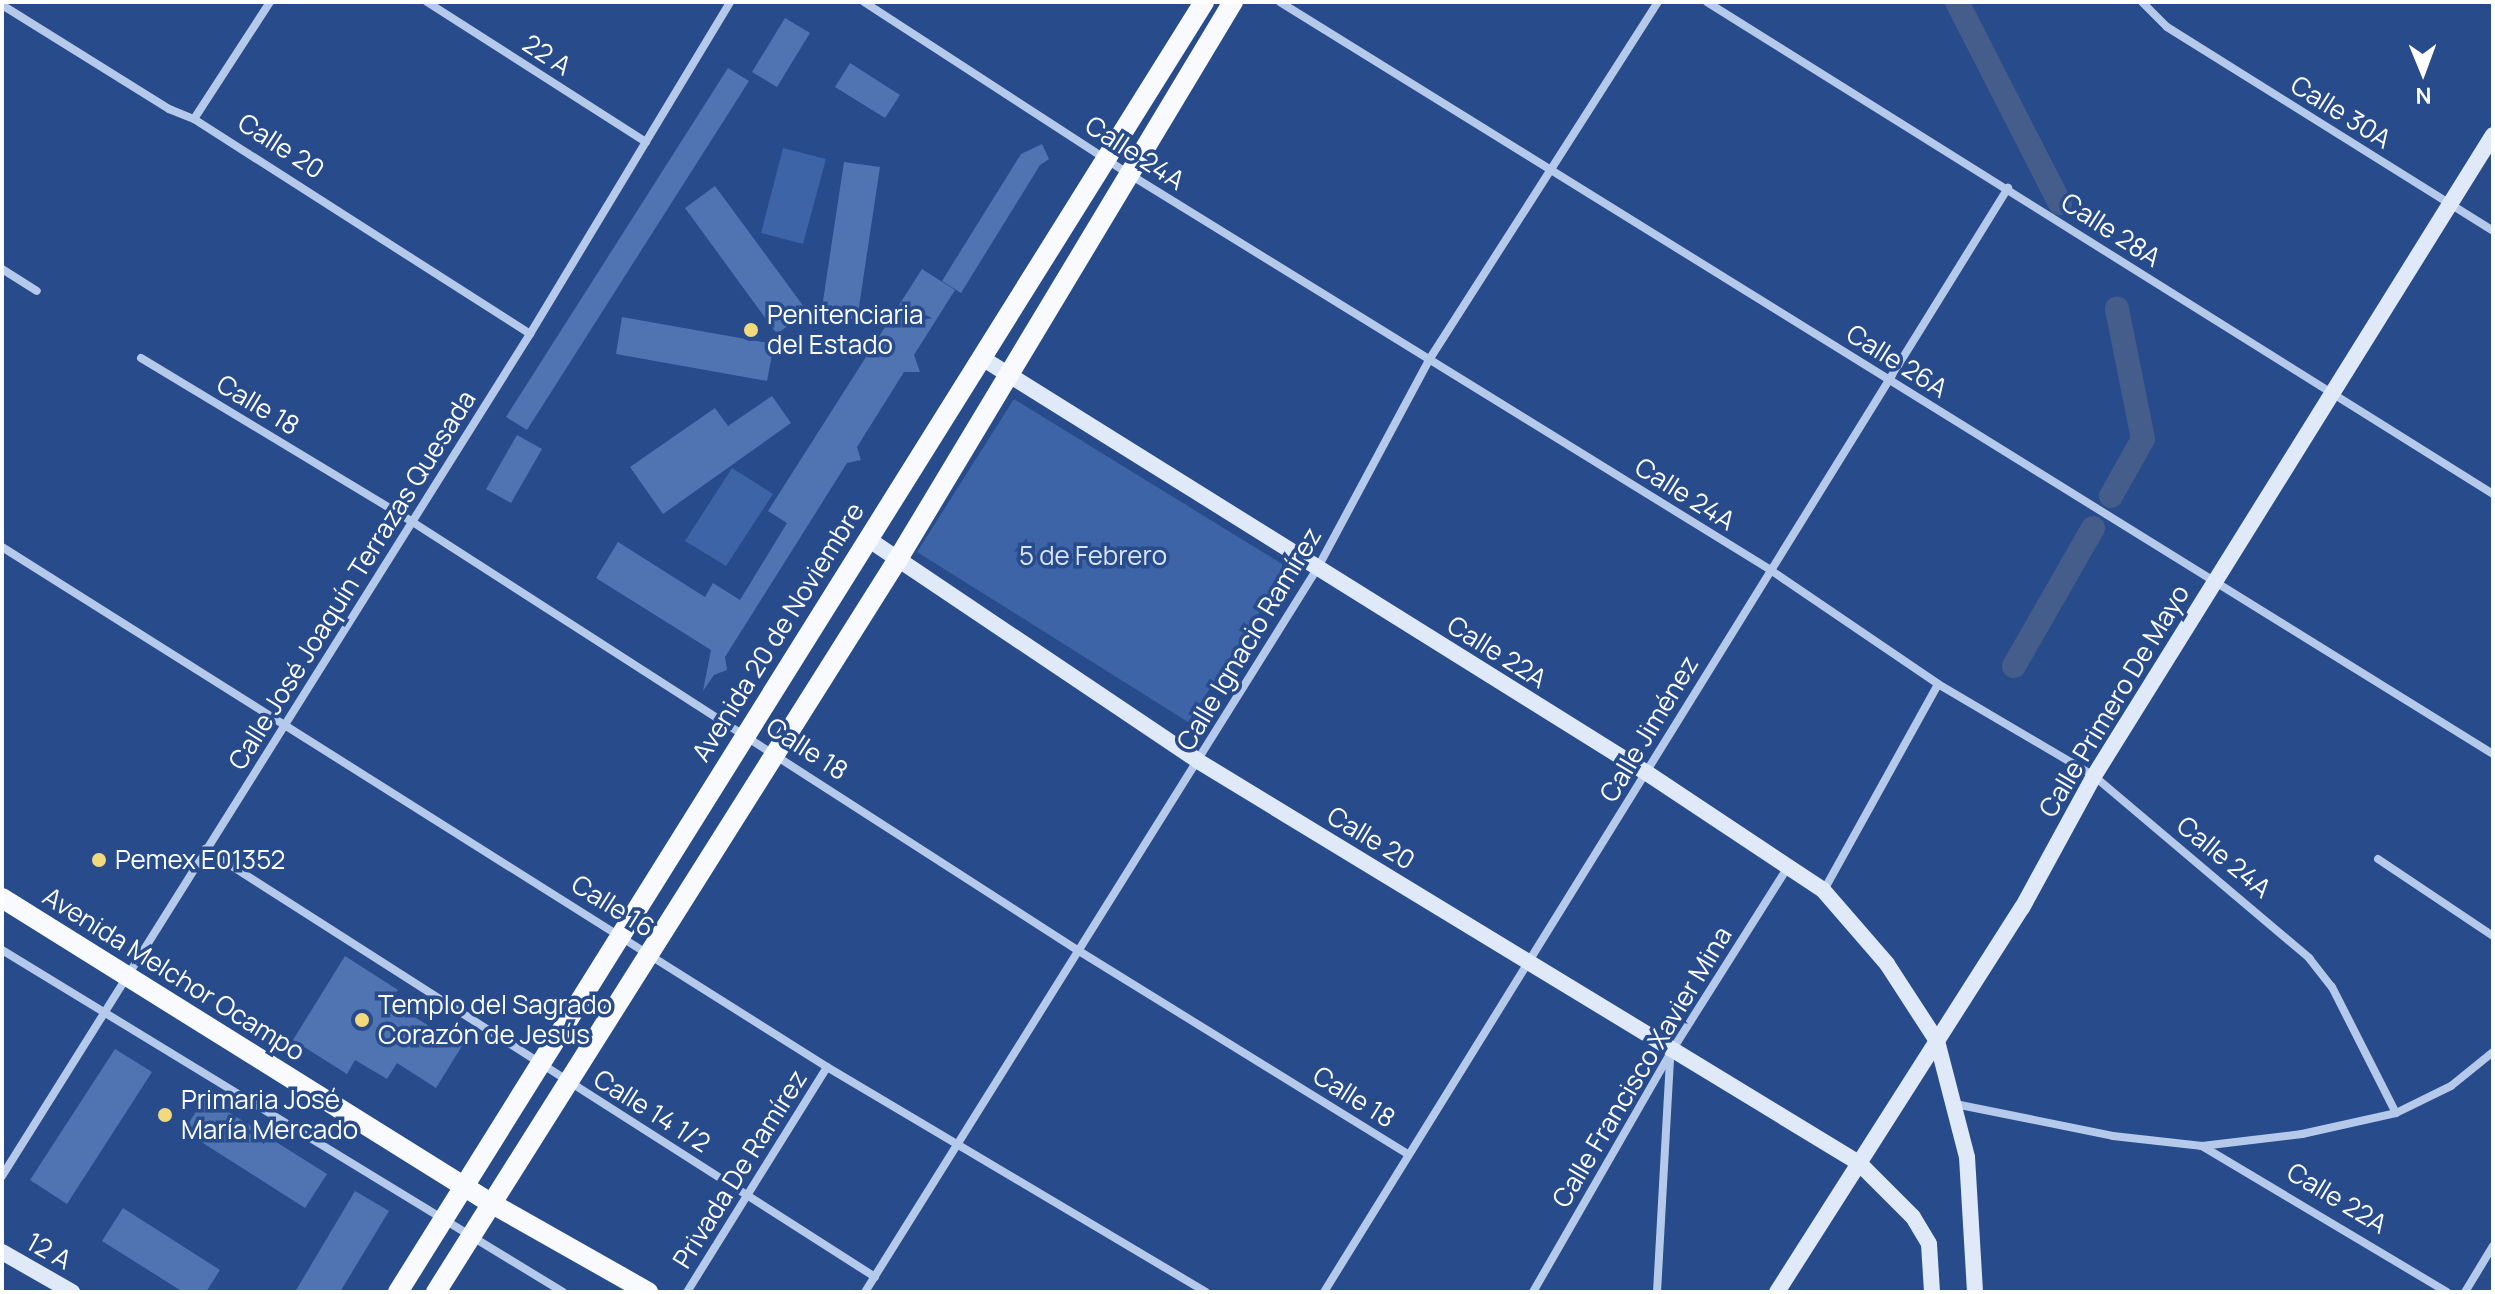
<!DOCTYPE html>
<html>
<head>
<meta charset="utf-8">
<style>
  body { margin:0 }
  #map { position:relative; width:2495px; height:1294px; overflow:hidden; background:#274b8b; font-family:Manrope,sans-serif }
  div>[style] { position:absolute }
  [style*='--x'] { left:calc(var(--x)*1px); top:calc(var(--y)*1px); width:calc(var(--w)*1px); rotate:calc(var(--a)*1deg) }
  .green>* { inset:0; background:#3c64a7 }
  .canal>* { height:24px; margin:-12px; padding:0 12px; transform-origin:12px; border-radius:12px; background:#445d8b }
  .building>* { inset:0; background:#5074b2 }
  .street>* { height:8px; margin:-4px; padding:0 4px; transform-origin:4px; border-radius:4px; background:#b5c9ea }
  .secondary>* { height:16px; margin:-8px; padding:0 8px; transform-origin:8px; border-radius:8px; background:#e0e9f8 }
  .primary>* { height:20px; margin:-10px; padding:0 10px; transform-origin:10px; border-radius:10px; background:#f9fafe }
  .dots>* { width:22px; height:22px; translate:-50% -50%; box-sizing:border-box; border:4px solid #274b8b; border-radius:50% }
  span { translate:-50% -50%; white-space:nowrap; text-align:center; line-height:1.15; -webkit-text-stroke:7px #274b8b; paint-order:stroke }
  .street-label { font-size:26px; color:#fff }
  .poi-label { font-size:26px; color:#fff }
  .left { translate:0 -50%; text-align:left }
  .park-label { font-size:26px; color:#dae5f7 }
  .frame { position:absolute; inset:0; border:4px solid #fff; pointer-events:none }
  .north { position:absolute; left:2383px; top:32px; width:80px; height:80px; -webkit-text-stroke:6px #274b8b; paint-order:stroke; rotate:179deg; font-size:22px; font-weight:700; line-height:32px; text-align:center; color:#fff }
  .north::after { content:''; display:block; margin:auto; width:28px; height:36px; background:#fff; clip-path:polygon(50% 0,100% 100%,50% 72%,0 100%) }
</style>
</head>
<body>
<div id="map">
  <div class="green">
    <div style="clip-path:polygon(783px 148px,826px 159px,803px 244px,761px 233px)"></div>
    <div style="clip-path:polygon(1014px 399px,1282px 564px,1282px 578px,1188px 722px,917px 552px)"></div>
    <div style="clip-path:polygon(732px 468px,773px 494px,726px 566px,685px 541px)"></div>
  </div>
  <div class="canal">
    <div style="--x:1957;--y:2;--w:226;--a:62.9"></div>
    <div style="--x:2111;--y:496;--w:65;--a:-60.7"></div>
    <div style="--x:2143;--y:439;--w:133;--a:-101.3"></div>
    <div style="--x:2014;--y:666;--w:159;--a:-60.2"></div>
  </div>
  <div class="building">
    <div style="clip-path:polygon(785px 18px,810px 33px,777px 87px,752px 72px)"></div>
    <div style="clip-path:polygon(850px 63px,900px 95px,885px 118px,835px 87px)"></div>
    <div style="clip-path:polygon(728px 68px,749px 81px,527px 430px,506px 417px)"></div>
    <div style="clip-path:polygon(1042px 144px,1049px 159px,1040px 165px,961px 293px,942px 281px,1021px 154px)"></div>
    <div style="clip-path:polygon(844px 162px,880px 167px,857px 320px,821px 314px)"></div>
    <div style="clip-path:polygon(715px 186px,807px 311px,777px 334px,685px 208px)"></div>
    <div style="clip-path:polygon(922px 269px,955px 290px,914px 355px,920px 372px,904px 372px,857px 447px,861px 460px,847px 463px,725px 657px,727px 670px,714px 675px,703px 691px,711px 650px,596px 578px,618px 542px,705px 597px,713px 583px,740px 600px,787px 523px,768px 511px)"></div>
    <div style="clip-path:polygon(622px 317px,774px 344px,767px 381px,616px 354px)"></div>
    <div style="clip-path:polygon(772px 396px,791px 423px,663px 514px,630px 467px,715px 408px,728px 426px)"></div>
    <div style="clip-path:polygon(517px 435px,542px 449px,511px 503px,486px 489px)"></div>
    <div style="clip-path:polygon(345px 956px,398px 990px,390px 1002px,462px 1046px,436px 1088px,397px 1063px,387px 1079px,355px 1060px,347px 1074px,293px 1040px)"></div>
    <div style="clip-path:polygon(115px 1049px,152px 1072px,67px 1204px,30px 1180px)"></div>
    <div style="clip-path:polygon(205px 1097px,327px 1174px,305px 1208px,184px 1131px)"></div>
    <div style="clip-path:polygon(355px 1191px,389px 1211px,340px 1292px,295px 1292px)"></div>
    <div style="clip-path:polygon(123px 1208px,220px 1270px,206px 1292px,183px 1292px,102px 1241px)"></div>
  </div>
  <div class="street">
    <div style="--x:427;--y:2;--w:260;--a:32.6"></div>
    <div style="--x:864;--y:2;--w:316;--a:33"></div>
    <div style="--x:1129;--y:174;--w:752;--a:31.68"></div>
    <div style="--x:1769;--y:569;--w:204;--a:34.2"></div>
    <div style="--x:1938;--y:684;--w:181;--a:30.5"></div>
    <div style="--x:2094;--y:776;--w:282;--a:40.2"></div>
    <div style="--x:2309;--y:958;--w:37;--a:52"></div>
    <div style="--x:2332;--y:987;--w:141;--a:63.1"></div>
    <div style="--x:1280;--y:2;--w:1427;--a:31.8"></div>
    <div style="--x:1707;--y:2;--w:927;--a:32.04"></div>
    <div style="--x:2142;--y:2;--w:35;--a:45"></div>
    <div style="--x:2167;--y:27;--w:385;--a:32"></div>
    <div style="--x:2;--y:5;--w:197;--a:31.9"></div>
    <div style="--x:169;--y:109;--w:27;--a:22"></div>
    <div style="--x:194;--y:119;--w:399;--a:32.6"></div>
    <div style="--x:194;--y:119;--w:140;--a:-57"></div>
    <div style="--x:2;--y:269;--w:41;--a:32.2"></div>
    <div style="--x:141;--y:358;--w:315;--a:31.1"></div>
    <div style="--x:411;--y:521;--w:794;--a:32.77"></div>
    <div style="--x:1079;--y:951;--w:387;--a:31.7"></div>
    <div style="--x:2;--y:547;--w:975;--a:32.22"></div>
    <div style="--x:827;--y:1067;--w:441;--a:30.7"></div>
    <div style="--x:205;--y:849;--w:795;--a:32.57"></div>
    <div style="--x:2378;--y:859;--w:138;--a:33.8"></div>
    <div style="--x:1824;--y:890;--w:235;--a:-61"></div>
    <div style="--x:2;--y:950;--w:657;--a:31.37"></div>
    <div style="--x:1955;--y:1104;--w:161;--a:11.4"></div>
    <div style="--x:2113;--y:1136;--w:90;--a:6.4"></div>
    <div style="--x:2202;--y:1146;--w:101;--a:-6.8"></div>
    <div style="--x:2302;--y:1134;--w:96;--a:-12.6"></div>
    <div style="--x:2396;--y:1113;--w:61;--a:-26.1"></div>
    <div style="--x:2451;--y:1086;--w:54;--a:-39"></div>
    <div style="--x:2202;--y:1146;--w:285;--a:30.8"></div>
    <div style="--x:2;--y:1176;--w:994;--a:-57.91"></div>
    <div style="--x:530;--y:334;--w:388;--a:-58.9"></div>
    <div style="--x:687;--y:1292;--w:265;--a:-58.1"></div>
    <div style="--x:865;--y:1292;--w:853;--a:-57.99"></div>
    <div style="--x:1317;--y:569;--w:237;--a:-61.8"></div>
    <div style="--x:1429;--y:360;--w:425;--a:-57.4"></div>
    <div style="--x:1324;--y:1292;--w:1299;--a:-58.22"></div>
    <div style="--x:1533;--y:1292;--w:277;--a:-60.1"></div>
    <div style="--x:1671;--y:1052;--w:219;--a:-57.7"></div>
    <div style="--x:1657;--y:1292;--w:235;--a:-86.8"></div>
    <div style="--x:2465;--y:1292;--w:54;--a:-58.7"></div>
  </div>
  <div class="secondary">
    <div style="--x:982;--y:358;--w:784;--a:31.97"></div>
    <div style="--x:1647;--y:773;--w:211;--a:33.6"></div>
    <div style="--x:1823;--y:890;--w:98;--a:49.1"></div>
    <div style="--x:1887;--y:964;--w:92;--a:57"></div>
    <div style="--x:1937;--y:1041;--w:120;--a:75.5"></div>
    <div style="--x:1967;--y:1157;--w:135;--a:86.6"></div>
    <div style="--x:868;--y:539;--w:398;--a:33.9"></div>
    <div style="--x:1198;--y:761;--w:774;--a:31.31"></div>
    <div style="--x:1859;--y:1163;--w:76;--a:45"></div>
    <div style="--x:1913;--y:1217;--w:31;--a:59"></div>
    <div style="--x:1929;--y:1244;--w:48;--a:86.4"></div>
    <div style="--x:2;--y:1252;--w:81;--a:29.7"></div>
    <div style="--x:1777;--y:1292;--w:456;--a:-57.5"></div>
    <div style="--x:2022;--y:908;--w:150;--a:-61.4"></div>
    <div style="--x:2094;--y:776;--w:755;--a:-58.1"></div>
  </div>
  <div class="primary">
    <div style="--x:2;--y:898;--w:574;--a:31.97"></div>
    <div style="--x:489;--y:1202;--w:183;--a:29.5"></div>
    <div style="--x:398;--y:1292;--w:1521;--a:-58"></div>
    <div style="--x:436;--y:1292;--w:866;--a:-57.78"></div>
    <div style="--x:898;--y:559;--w:650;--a:-58.98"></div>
  </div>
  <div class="dots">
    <div style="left:751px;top:330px;background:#f2d97b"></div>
    <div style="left:99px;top:860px;background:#f2d97b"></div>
    <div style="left:362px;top:1020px;background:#f2d97b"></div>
    <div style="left:165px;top:1115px;background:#f2d97b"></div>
  </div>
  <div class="street-label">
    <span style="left:547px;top:55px;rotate:33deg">22 A</span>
    <span style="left:2341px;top:112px;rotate:32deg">Calle 30A</span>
    <span style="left:281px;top:146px;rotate:33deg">Calle 20</span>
    <span style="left:1135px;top:153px;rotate:33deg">Calle 24A</span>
    <span style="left:2111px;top:230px;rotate:33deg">Calle 28A</span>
    <span style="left:1897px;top:361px;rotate:32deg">Calle 26A</span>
    <span style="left:258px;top:405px;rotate:31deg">Calle 18</span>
    <span style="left:1685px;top:494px;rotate:32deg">Calle 24A</span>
    <span style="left:352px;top:580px;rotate:-58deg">Calle José Joaquín Terrazas Quesada</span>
    <span style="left:778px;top:632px;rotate:-58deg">Avenida 20 de Noviembre</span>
    <span style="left:1249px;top:639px;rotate:-59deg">Calle Ignacio Ramírez</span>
    <span style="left:1497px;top:652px;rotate:32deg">Calle 22A</span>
    <span style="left:2114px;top:701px;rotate:-59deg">Calle Primero De Mayo</span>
    <span style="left:1649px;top:729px;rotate:-59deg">Calle Jiménez</span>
    <span style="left:807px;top:749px;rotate:33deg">Calle 18</span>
    <span style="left:1371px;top:838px;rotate:31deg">Calle 20</span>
    <span style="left:2224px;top:857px;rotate:39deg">Calle 24A</span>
    <span style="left:613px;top:906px;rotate:32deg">Calle 16</span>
    <span style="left:174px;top:974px;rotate:32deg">Avenida Melchor Ocampo</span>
    <span style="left:1642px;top:1067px;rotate:-59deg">Calle Francisco Xavier Mina</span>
    <span style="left:1354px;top:1097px;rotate:32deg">Calle 18</span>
    <span style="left:652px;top:1111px;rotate:32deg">Calle 14 1/2</span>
    <span style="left:740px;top:1169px;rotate:-58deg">Privada De Ramírez</span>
    <span style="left:2337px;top:1198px;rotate:31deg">Calle 22A</span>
    <span style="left:49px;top:1251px;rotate:29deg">12 A</span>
  </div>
  <div class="poi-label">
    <span class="left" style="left:767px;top:330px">Penitenciaria<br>del Estado</span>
    <span class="left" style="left:115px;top:860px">Pemex E01352</span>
    <span class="left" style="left:378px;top:1020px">Templo del Sagrado<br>Corazón de Jesús</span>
    <span class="left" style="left:181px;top:1115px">Primaria José<br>María Mercado</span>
  </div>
  <div class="park-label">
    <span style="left:1093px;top:556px">5 de Febrero</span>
  </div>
  <div class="frame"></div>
  <div class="north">N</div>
</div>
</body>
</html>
